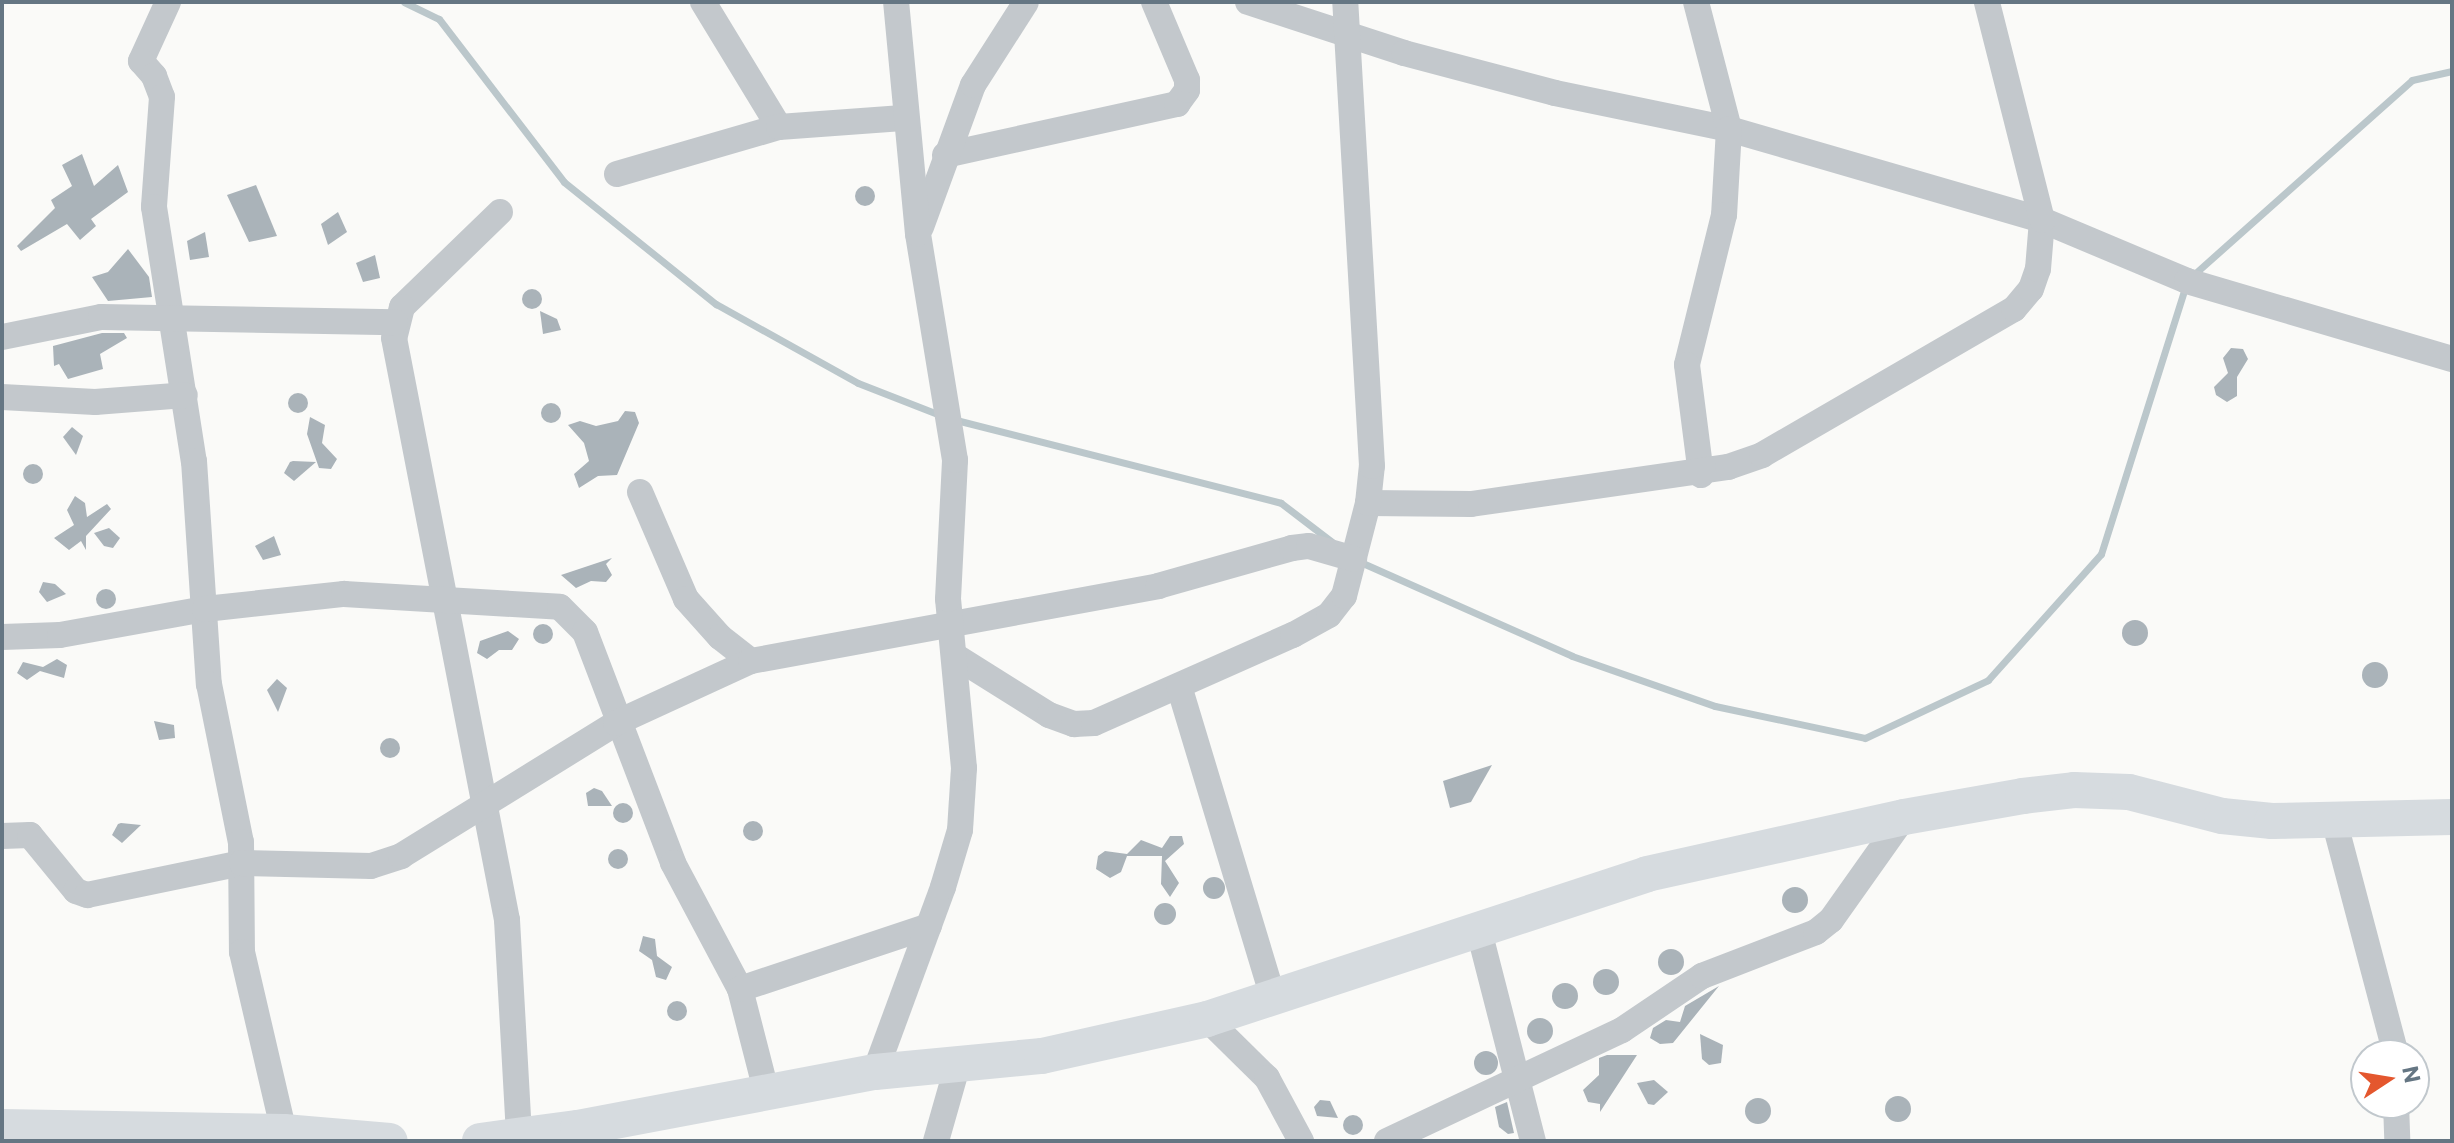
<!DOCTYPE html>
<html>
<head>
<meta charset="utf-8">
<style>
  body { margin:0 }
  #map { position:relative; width:2454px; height:1143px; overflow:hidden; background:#fafaf8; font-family:Commissioner,sans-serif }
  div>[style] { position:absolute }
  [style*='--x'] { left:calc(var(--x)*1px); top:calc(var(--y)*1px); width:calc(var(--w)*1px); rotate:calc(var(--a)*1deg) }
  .stream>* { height:7px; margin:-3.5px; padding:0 3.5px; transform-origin:3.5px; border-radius:3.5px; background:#bbc7cb }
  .building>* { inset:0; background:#aab3b9 }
  .round { border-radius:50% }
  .minor>* { height:26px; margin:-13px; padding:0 13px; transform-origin:13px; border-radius:13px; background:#c3c8cc }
  .secondary>* { height:36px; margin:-18px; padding:0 18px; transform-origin:18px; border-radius:18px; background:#d6dbdf }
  span { translate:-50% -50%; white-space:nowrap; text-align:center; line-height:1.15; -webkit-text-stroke:8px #fff; paint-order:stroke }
  .frame { position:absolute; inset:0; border:4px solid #657683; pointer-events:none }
  .north { position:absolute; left:2350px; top:1039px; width:80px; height:80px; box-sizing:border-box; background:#fff; border:2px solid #c1c8cd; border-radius:50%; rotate:78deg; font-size:22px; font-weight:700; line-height:32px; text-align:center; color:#657683 }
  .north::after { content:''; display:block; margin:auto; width:28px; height:36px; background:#e4572e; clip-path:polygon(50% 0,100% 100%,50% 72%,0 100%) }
</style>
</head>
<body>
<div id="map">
  <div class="stream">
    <div style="--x:404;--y:2;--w:39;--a:26"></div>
    <div style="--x:439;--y:19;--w:205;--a:52.5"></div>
    <div style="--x:564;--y:182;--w:195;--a:38.8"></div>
    <div style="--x:716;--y:304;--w:162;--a:29.1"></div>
    <div style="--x:858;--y:383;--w:88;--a:21.3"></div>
    <div style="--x:2191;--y:277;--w:296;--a:-41.7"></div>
    <div style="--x:2412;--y:80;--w:41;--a:-12.7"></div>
    <div style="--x:956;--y:420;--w:335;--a:14.3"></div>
    <div style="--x:1281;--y:503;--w:64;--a:37.4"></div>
    <div style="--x:1358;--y:561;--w:234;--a:23.9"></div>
    <div style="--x:1572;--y:656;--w:151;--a:19.3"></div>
    <div style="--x:1715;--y:706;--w:153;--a:12"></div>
    <div style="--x:1865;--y:738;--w:136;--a:-25.2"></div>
    <div style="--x:1988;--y:680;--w:169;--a:-48.1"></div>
    <div style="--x:2101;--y:554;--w:280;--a:-72.5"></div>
  </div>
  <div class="building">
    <div style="clip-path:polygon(82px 154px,94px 186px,118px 165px,128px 192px,91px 219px,96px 226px,80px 240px,67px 224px,21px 251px,17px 246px,55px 208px,51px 200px,72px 186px,62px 165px)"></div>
    <div style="clip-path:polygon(256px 185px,277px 236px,249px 242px,227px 195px)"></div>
    <div class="round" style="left:855px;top:186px;width:20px;height:20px"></div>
    <div style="clip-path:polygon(338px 212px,347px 232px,328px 245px,321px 224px)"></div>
    <div style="clip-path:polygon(205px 232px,209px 257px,190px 260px,187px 241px)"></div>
    <div style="clip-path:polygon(128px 249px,149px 277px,152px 297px,108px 301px,92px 277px,108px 272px)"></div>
    <div style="clip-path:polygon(375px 255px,380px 278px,363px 282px,356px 263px)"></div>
    <div class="round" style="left:522px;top:289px;width:20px;height:20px"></div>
    <div style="clip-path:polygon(540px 311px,557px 319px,561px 330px,543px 334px)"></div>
    <div style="clip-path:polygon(102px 333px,124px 333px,127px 338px,100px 354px,103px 369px,68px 379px,59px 364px,54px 366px,53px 346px)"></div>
    <div style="clip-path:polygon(2231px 348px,2243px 349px,2248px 359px,2237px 377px,2237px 396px,2227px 402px,2216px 395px,2214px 387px,2228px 373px,2223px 358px)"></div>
    <div class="round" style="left:288px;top:393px;width:20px;height:20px"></div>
    <div class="round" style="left:541px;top:403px;width:20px;height:20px"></div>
    <div style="clip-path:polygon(625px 411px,635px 412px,639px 423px,617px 475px,598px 476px,579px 488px,574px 474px,589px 461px,584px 443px,568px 425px,580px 421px,596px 426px,618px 421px)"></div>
    <div style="clip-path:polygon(310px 417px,325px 425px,322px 443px,337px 459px,331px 469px,319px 468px,307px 434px)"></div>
    <div style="clip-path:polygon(72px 427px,83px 436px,76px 455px,63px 437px)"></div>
    <div style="clip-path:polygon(290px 462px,293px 461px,316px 462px,294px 481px,284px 473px)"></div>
    <div class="round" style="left:23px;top:464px;width:20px;height:20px"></div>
    <div style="clip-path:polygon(75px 496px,85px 503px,87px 517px,107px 504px,111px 509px,86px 536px,86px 550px,81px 541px,69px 550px,54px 538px,74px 525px,67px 510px)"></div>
    <div style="clip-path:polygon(109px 528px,120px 538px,113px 548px,104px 546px,94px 533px)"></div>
    <div style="clip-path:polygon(274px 536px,281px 555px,263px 560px,255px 546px)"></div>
    <div style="clip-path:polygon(612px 558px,606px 564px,612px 575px,606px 582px,591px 581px,576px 588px,561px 575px)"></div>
    <div style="clip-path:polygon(43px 582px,55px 584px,66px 594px,47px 602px,39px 592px)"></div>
    <div class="round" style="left:96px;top:589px;width:20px;height:20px"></div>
    <div class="round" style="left:2122px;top:620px;width:26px;height:26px"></div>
    <div class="round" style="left:533px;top:624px;width:20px;height:20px"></div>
    <div style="clip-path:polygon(508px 631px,519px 639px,512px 650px,499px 650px,487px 659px,477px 653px,480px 641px)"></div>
    <div style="clip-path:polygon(57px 659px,67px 665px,64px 678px,40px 671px,27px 680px,17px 673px,23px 662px,43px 667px)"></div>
    <div class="round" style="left:2362px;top:662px;width:26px;height:26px"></div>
    <div style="clip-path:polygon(277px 679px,287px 688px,278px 712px,267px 690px)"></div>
    <div style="clip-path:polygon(154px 721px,174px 725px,175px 738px,159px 740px)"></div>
    <div class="round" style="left:380px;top:738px;width:20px;height:20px"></div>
    <div style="clip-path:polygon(1492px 765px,1471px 802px,1450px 808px,1443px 781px)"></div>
    <div style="clip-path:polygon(594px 788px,602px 791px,612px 806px,588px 806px,586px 793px)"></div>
    <div class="round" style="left:613px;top:803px;width:20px;height:20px"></div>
    <div class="round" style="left:743px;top:821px;width:20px;height:20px"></div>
    <div style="clip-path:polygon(118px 824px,121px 823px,141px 825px,122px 843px,112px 835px)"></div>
    <div style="clip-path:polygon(1170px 836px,1182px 836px,1184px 844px,1165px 861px,1179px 883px,1170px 897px,1161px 884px,1162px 856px,1127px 856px,1121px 872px,1110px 878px,1096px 869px,1098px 856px,1105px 851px,1127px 854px,1141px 840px,1162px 848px)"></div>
    <div class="round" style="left:608px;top:849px;width:20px;height:20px"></div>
    <div class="round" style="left:1203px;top:877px;width:22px;height:22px"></div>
    <div class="round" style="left:1782px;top:887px;width:26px;height:26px"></div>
    <div class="round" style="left:1154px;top:903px;width:22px;height:22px"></div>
    <div style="clip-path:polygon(643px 936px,655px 939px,657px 956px,672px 967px,666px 980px,656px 977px,652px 960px,639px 951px)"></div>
    <div class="round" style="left:1658px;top:949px;width:26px;height:26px"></div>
    <div class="round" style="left:1593px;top:969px;width:26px;height:26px"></div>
    <div class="round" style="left:1552px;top:983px;width:26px;height:26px"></div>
    <div style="clip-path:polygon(1719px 986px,1673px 1043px,1660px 1044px,1650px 1038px,1653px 1028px,1666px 1020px,1680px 1022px,1685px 1006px)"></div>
    <div class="round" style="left:667px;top:1001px;width:20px;height:20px"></div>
    <div class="round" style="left:1527px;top:1018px;width:26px;height:26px"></div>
    <div style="clip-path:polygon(1700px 1034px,1723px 1045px,1721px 1063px,1709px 1065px,1702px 1059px)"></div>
    <div class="round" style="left:1474px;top:1051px;width:24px;height:24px"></div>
    <div style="clip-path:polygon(1607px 1055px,1637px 1055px,1600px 1112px,1600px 1104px,1588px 1102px,1583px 1090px,1599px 1075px,1599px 1058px)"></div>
    <div style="clip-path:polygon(1654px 1080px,1668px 1092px,1654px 1105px,1648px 1104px,1637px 1083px)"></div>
    <div class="round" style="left:1885px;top:1096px;width:26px;height:26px"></div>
    <div class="round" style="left:1745px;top:1098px;width:26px;height:26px"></div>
    <div style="clip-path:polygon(1320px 1100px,1330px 1101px,1338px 1118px,1317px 1116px,1314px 1107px)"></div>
    <div style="clip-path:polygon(1507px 1102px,1514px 1133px,1508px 1134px,1499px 1127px,1495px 1107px)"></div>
    <div class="round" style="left:1343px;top:1115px;width:20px;height:20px"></div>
  </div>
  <div class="minor">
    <div style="--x:168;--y:2;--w:65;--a:114.6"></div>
    <div style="--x:141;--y:61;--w:20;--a:49"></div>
    <div style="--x:154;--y:76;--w:22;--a:69"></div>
    <div style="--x:162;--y:97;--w:110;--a:94.2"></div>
    <div style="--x:154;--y:207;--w:257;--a:81.1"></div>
    <div style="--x:194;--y:461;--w:224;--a:86.2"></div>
    <div style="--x:209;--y:684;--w:161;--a:78.6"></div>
    <div style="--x:241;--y:842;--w:110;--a:89.5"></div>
    <div style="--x:242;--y:952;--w:185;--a:76.9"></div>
    <div style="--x:703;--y:2;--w:146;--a:58.7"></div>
    <div style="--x:1248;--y:2;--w:164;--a:18.1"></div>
    <div style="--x:1404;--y:53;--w:156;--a:14.8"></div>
    <div style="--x:1555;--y:93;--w:178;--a:11.7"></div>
    <div style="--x:1729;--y:129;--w:326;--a:16.2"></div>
    <div style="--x:2042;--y:220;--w:157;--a:22.8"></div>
    <div style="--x:2187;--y:281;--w:276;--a:16.4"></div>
    <div style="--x:1696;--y:2;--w:131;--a:75.4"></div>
    <div style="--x:1729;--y:129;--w:86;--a:93.3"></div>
    <div style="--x:1724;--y:215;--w:154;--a:103.9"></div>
    <div style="--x:1687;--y:365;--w:111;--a:82.7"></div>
    <div style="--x:945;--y:155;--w:238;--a:-12.4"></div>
    <div style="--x:1177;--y:104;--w:17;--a:-54"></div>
    <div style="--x:1187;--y:90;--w:10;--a:-90"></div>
    <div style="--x:1187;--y:80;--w:85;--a:-112.9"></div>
    <div style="--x:617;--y:174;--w:169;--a:-16.2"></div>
    <div style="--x:779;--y:127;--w:124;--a:-4.2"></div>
    <div style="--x:500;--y:212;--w:136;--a:135.9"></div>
    <div style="--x:402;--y:307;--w:32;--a:104"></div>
    <div style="--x:394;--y:338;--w:593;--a:79.01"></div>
    <div style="--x:507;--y:920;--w:218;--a:86.8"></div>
    <div style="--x:921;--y:227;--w:151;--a:-69.9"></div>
    <div style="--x:973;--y:85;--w:98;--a:-57.4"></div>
    <div style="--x:2;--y:337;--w:101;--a:-11.4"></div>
    <div style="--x:101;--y:317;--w:294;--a:1"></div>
    <div style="--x:2;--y:397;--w:93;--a:3.1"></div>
    <div style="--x:95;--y:402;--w:90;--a:-4.4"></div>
    <div style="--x:640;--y:492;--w:116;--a:66.7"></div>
    <div style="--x:686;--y:599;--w:51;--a:48.2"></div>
    <div style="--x:720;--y:637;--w:39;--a:38"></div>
    <div style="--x:1368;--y:503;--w:103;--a:0.6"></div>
    <div style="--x:1471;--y:504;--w:260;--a:-8.2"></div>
    <div style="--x:1728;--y:467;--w:36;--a:-19"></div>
    <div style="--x:1762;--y:455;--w:291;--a:-30.1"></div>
    <div style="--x:2014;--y:309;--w:26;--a:-50"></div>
    <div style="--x:2031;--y:289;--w:21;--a:-71"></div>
    <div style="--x:2038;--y:269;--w:49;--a:-85.3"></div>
    <div style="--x:2042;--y:220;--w:225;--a:-104.2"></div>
    <div style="--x:2;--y:637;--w:58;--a:-2"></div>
    <div style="--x:60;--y:635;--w:147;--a:-10.2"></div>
    <div style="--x:205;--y:609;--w:140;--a:-6.2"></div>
    <div style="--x:344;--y:594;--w:216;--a:3.4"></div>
    <div style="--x:560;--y:607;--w:35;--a:45"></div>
    <div style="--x:585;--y:632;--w:247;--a:69.1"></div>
    <div style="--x:673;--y:863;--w:143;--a:62"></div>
    <div style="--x:740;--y:989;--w:104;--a:75.6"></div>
    <div style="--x:955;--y:656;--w:111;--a:32.1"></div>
    <div style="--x:1049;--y:715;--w:27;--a:20"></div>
    <div style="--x:1074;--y:724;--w:20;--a:-3"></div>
    <div style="--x:1094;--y:723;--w:218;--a:-23.9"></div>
    <div style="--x:1293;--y:635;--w:41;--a:-29.1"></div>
    <div style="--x:1329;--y:615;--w:24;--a:-52"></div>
    <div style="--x:1344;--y:596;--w:96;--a:-75.5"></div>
    <div style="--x:1368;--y:503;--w:37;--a:-84"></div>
    <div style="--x:1372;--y:466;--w:465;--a:-93.3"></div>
    <div style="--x:1179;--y:686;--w:329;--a:73.2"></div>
    <div style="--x:2334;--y:820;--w:243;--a:75.2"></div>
    <div style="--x:2;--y:836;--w:28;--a:-2"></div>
    <div style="--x:30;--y:835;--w:72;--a:50.6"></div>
    <div style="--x:76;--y:891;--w:12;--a:20"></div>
    <div style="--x:87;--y:895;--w:158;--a:-11.7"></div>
    <div style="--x:242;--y:863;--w:129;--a:1.3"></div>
    <div style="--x:371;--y:866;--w:32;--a:-18"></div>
    <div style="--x:401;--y:856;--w:253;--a:-31.7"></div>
    <div style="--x:616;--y:723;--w:149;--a:-24.7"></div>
    <div style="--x:751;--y:661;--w:414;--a:-10.4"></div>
    <div style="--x:1158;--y:586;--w:139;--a:-15.8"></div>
    <div style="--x:1292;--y:548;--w:17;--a:-7"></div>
    <div style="--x:1309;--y:546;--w:47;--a:16.1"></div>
    <div style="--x:1479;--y:931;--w:217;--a:75.6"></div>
    <div style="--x:740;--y:989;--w:199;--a:-18.4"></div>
    <div style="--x:1207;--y:1019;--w:84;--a:44.5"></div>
    <div style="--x:1267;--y:1078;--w:72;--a:61.6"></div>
    <div style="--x:875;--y:1072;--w:197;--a:-69.8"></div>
    <div style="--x:943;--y:887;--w:59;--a:-73.4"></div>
    <div style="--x:960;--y:830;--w:62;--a:-86.3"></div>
    <div style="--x:964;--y:768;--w:170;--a:-95.4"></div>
    <div style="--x:948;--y:599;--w:139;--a:-87.1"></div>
    <div style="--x:955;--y:460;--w:229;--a:-99.3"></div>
    <div style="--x:918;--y:234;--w:233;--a:-95.4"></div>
    <div style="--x:2396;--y:1103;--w:38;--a:88"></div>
    <div style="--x:936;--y:1141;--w:80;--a:-74.1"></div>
    <div style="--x:1387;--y:1141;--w:260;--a:-25.3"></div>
    <div style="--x:1622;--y:1030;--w:97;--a:-34"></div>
    <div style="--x:1702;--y:976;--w:122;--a:-21.1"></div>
    <div style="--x:1816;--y:932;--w:19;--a:-39"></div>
    <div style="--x:1831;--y:920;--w:126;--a:-54.7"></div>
  </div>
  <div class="secondary">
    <div style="--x:2;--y:1127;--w:282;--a:1"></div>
    <div style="--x:284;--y:1132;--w:106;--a:4.9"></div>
    <div style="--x:480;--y:1141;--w:99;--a:-7.6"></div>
    <div style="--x:578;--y:1128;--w:302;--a:-10.7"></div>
    <div style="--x:875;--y:1072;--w:168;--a:-5.5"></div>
    <div style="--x:1042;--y:1056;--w:169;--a:-12.6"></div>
    <div style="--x:1207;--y:1019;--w:463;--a:-18.2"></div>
    <div style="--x:1647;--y:874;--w:263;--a:-12.5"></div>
    <div style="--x:1904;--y:817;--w:121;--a:-10"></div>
    <div style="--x:2023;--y:796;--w:51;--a:-6.7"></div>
    <div style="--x:2074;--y:790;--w:55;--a:2.1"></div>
    <div style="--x:2129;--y:792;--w:96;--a:14.5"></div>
    <div style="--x:2222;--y:816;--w:50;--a:5.7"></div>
    <div style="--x:2272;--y:821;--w:180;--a:-1.3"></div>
  </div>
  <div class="frame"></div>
  <div class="north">N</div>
</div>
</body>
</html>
